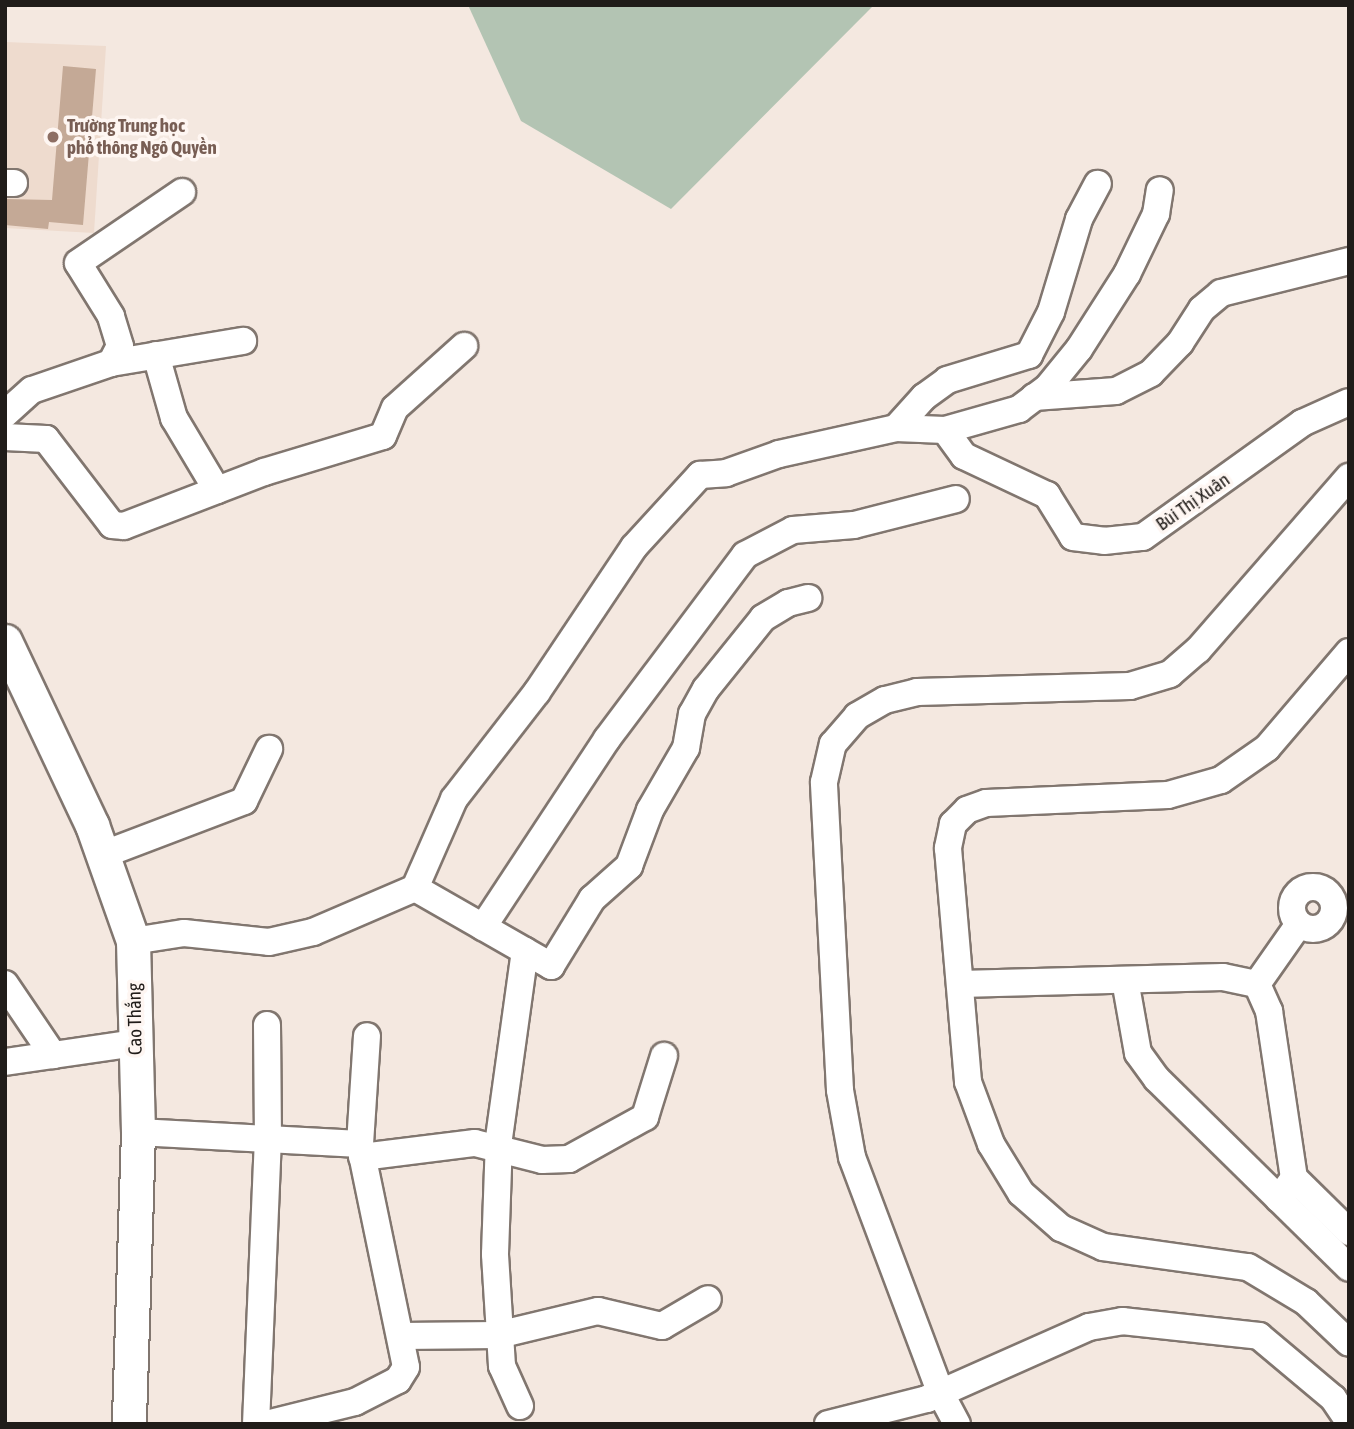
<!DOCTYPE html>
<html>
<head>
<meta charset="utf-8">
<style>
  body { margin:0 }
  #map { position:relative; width:1354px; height:1429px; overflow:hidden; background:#f4e8e0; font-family:"Asap Condensed",sans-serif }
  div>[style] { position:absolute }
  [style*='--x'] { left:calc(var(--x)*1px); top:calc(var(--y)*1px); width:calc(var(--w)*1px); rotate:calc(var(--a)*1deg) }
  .built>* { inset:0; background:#eedbce }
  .green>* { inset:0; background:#b3c4b3 }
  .building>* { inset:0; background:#c4a996 }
  .roads { filter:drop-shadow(2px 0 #81766f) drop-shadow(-2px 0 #81766f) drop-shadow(0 2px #81766f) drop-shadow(0 -2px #81766f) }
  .minor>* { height:26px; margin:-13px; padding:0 13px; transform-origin:13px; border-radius:13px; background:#fff }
  .minor>.ring { margin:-13px; padding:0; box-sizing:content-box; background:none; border:26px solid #fff; border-radius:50% }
  .major>* { height:33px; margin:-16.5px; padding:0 16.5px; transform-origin:16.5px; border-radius:16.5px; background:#fff }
  .dots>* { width:19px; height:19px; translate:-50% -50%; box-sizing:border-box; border:4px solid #fef6f2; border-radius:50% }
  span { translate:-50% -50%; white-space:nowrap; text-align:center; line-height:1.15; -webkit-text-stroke:7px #fef6f2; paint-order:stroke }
  .education-label { font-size:19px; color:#785e54; font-weight:700 }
  .left { translate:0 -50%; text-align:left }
  .street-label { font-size:19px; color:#201c19 }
  .frame { position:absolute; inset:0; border:7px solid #201c19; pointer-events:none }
</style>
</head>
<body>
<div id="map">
  <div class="built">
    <div style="clip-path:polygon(5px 42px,106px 46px,94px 233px,5px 228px)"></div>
  </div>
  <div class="green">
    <div style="clip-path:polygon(468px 5px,874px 5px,671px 209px,521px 121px)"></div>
  </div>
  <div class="building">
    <div style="clip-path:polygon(63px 66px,96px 69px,83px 225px,49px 222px,48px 229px,5px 225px,5px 199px,52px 200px)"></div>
  </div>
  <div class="roads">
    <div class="minor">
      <div style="--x:5;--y:183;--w:9;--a:0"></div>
      <div style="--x:156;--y:355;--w:66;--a:74.1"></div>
      <div style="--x:174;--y:418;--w:84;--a:59.2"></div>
      <div style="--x:111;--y:363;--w:134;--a:-9.5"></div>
      <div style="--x:1034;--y:397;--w:82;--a:-4.2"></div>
      <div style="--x:1116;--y:391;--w:39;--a:-27"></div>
      <div style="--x:1151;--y:373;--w:42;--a:-46"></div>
      <div style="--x:1180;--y:343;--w:40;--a:-57.1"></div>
      <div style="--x:1202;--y:309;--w:25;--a:-40"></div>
      <div style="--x:1221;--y:293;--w:132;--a:-14"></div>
      <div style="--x:5;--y:414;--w:36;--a:-42"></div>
      <div style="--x:32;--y:390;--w:83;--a:-18.9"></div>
      <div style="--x:111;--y:363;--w:19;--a:-62"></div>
      <div style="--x:120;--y:346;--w:31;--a:-107"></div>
      <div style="--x:111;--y:316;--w:62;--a:-121.9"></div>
      <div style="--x:78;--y:263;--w:126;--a:-34.3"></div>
      <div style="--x:896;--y:428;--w:42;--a:-47.9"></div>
      <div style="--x:924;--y:397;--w:29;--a:-36"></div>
      <div style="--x:947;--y:380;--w:86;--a:-17"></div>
      <div style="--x:1029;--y:355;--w:48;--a:-62.9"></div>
      <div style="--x:1051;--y:312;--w:97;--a:-73.2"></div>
      <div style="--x:1079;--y:219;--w:40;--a:-62"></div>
      <div style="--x:945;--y:430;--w:77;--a:-15.8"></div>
      <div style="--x:1019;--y:409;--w:36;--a:-37"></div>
      <div style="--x:1048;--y:387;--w:49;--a:-50.8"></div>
      <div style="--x:1079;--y:349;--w:89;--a:-57.4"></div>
      <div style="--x:1127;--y:274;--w:67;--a:-64.2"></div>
      <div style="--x:1156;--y:214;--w:24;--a:-81"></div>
      <div style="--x:5;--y:437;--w:41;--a:2.8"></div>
      <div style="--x:46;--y:439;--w:108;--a:52.5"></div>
      <div style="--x:112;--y:525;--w:12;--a:5"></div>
      <div style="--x:124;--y:526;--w:150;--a:-21.1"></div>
      <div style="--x:264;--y:472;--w:124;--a:-16.8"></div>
      <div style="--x:383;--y:436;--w:30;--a:-67"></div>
      <div style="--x:395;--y:408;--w:93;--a:-41.9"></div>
      <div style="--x:1349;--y:652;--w:126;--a:130.5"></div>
      <div style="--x:1267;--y:748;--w:56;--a:145.2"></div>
      <div style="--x:1221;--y:780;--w:55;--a:164.2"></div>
      <div style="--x:1168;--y:795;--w:182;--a:177.5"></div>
      <div style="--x:986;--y:803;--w:20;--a:160"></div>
      <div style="--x:967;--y:810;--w:20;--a:135"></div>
      <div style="--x:953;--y:824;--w:25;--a:102"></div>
      <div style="--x:948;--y:848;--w:235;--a:85.1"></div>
      <div style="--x:968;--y:1082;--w:66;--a:69.6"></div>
      <div style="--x:991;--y:1144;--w:57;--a:58.5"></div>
      <div style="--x:1021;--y:1193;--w:53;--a:41.2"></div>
      <div style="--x:1061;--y:1228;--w:46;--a:24.3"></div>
      <div style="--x:1103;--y:1247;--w:146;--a:7.9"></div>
      <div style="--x:1248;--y:1267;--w:68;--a:31.1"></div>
      <div style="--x:1306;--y:1302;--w:59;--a:43.6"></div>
      <div style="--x:102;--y:855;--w:152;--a:-20.8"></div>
      <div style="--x:244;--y:801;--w:58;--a:-64.3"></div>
      <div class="ring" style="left:1292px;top:887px;width:16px;height:16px"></div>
      <div style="--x:415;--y:888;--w:157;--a:29.8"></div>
      <div style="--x:551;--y:966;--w:79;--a:-58.5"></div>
      <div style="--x:592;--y:899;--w:50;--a:-41.7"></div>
      <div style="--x:629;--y:866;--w:60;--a:-69.4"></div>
      <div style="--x:650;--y:810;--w:72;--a:-59.9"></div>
      <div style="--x:686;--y:748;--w:35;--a:-80"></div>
      <div style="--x:692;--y:714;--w:29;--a:-61"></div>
      <div style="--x:706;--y:689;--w:91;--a:-51.2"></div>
      <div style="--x:763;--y:618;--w:29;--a:-31"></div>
      <div style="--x:788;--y:603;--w:21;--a:-14"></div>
      <div style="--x:483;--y:927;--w:225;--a:-56.6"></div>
      <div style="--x:607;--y:739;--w:230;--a:-53.1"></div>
      <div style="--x:745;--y:555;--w:54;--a:-27.5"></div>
      <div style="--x:793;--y:530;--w:61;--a:-4.7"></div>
      <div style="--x:854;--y:525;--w:105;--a:-14.3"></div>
      <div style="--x:133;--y:941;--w:52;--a:-8.9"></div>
      <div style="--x:184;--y:933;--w:85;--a:6"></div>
      <div style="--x:269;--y:942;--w:45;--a:-12.8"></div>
      <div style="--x:313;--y:932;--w:111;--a:-23.3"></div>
      <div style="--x:415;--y:888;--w:97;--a:-66.3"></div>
      <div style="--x:454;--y:799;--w:135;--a:-52.2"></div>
      <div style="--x:537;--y:692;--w:174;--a:-56.2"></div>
      <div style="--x:634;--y:547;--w:98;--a:-47.5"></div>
      <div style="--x:700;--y:475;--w:26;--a:-4"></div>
      <div style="--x:726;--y:473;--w:56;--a:-19.7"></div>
      <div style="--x:779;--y:454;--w:120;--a:-12.5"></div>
      <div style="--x:896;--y:428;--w:49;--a:2.3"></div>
      <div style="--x:945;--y:430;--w:32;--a:54"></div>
      <div style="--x:964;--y:456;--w:92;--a:25.2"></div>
      <div style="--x:1047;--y:495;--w:49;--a:58.2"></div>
      <div style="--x:1073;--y:537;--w:31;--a:7"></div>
      <div style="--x:1104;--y:541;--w:39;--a:-6"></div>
      <div style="--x:1143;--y:537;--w:196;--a:-35.6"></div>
      <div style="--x:1302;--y:423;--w:51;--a:-24.1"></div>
      <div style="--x:1125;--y:980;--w:74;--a:79.9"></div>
      <div style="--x:1138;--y:1053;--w:32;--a:54"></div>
      <div style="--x:1157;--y:1079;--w:269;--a:44.5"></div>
      <div style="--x:5;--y:984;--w:86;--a:55.9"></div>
      <div style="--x:960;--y:984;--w:263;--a:-1.5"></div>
      <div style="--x:1223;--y:977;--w:35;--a:12"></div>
      <div style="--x:1257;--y:984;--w:30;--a:66"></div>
      <div style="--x:1269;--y:1011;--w:169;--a:81.5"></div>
      <div style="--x:1294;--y:1178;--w:26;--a:126"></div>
      <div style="--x:1257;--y:984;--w:73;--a:-55"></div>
      <div style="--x:5;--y:1062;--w:131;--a:-8.3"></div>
      <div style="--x:138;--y:1132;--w:222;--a:3.1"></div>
      <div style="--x:362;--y:1157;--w:114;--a:-7.1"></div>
      <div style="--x:475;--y:1143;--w:69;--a:14.2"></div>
      <div style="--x:542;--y:1160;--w:27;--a:-2"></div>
      <div style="--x:569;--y:1159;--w:87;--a:-28.9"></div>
      <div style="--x:645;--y:1117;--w:64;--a:-72.7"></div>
      <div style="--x:1294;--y:1178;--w:77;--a:44.5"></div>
      <div style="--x:401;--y:1336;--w:97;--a:-0.6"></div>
      <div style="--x:498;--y:1335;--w:103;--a:-13.5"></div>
      <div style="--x:598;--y:1311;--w:66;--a:13.2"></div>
      <div style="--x:662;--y:1326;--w:53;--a:-30.4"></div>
      <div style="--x:520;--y:1406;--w:44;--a:-114.2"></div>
      <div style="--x:502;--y:1366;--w:112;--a:-93.6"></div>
      <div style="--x:495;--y:1254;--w:116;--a:-88"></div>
      <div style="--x:499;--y:1138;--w:189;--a:-82.1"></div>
      <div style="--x:256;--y:1424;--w:285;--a:-87.6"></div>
      <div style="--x:268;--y:1139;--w:114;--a:-90.5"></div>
      <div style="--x:266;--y:1424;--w:92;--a:-13.9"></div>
      <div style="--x:355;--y:1402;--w:48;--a:-27.1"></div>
      <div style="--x:398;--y:1380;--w:15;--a:-58"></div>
      <div style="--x:406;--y:1367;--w:228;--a:-101.7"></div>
      <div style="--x:360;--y:1144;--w:108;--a:-86.3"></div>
      <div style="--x:828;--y:1424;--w:102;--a:-14.2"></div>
      <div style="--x:927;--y:1399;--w:177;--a:-24"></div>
      <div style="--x:1089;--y:1327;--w:34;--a:-10"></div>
      <div style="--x:1122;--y:1321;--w:138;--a:6.2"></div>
      <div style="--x:1259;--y:1336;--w:97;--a:40"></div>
      <div style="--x:1333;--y:1398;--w:29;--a:56"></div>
      <div style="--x:957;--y:1424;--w:34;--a:-118"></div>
      <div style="--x:941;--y:1394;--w:253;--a:-110.6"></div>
      <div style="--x:852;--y:1157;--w:68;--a:-100.2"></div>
      <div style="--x:840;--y:1090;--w:308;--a:-93"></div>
      <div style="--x:824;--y:782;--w:39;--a:-77"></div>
      <div style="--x:833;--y:744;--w:37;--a:-49"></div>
      <div style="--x:857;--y:716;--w:32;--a:-30"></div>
      <div style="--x:885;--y:700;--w:33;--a:-14"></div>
      <div style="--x:917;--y:692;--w:213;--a:-1.6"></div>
      <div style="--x:1130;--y:686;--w:42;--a:-16.7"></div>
      <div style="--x:1170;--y:674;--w:37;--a:-41"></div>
      <div style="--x:1198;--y:650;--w:230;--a:-48.9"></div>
    </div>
    <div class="major">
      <div style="--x:5;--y:641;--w:204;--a:64.7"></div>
      <div style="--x:92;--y:825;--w:123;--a:70.5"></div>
      <div style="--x:133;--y:941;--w:191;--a:88.5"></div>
      <div style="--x:138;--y:1132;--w:292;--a:91.8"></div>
    </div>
  </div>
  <div class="dots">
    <div style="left:53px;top:137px;background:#8d6e63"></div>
  </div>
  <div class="education-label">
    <span class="left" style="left:67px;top:137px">Trường Trung học<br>phổ thông Ngô Quyền</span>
  </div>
  <div class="street-label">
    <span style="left:1193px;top:502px;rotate:-35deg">Bùi Thị Xuân</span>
    <span style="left:135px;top:1019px;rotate:-91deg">Cao Thắng</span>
  </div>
  <div class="frame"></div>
</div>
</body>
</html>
